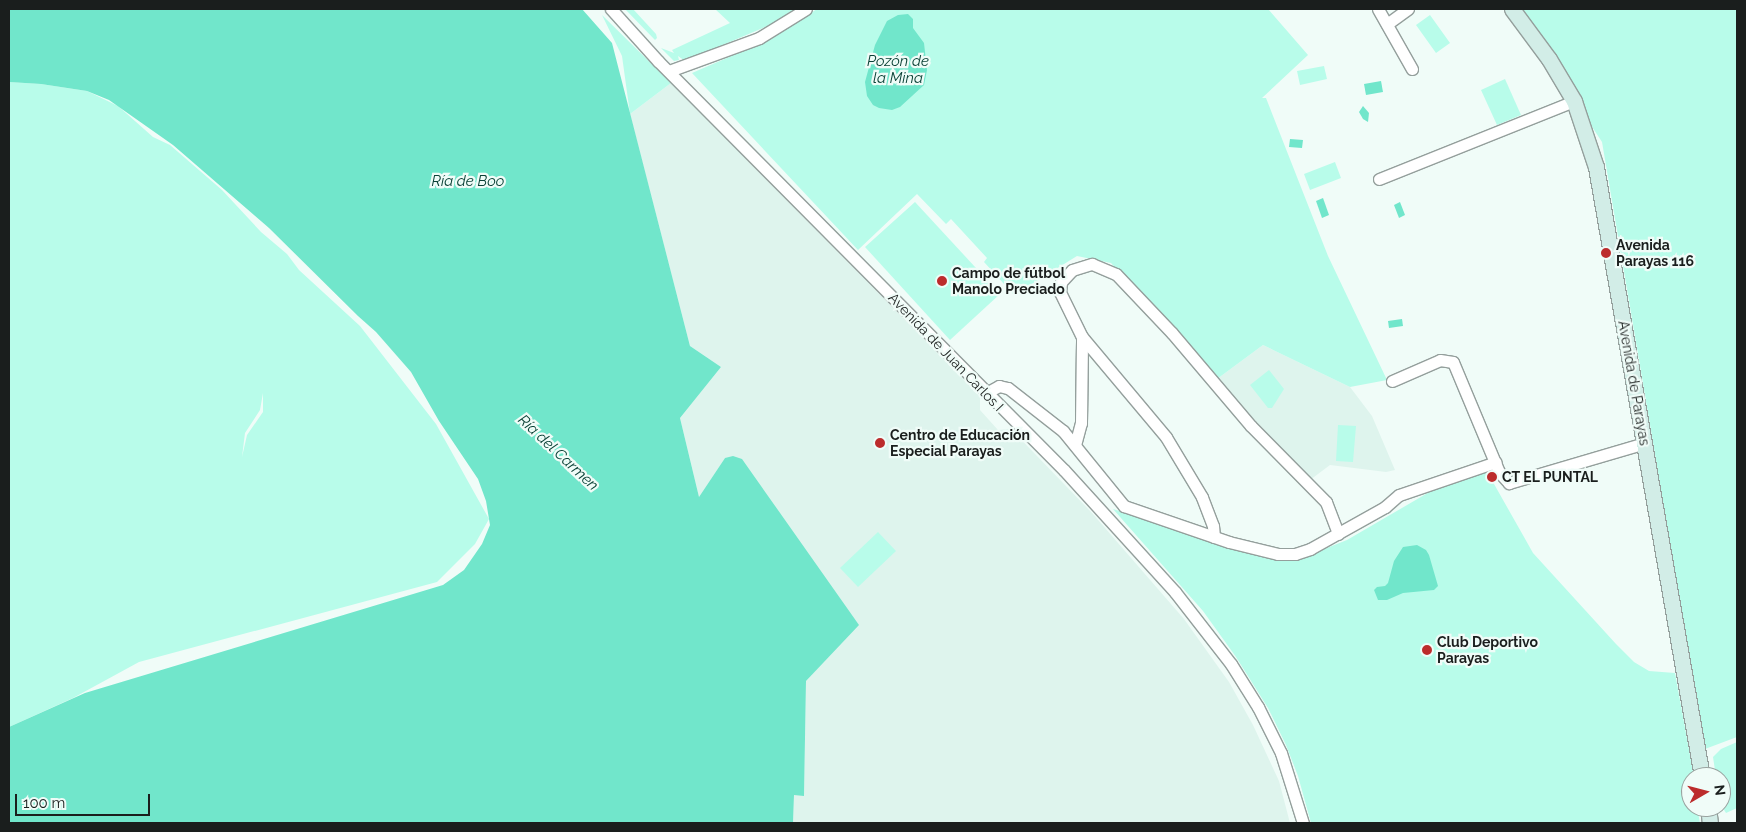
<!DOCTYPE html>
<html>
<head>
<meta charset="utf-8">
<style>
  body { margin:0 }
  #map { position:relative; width:1746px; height:832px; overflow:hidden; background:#f0fcf8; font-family:Raleway,sans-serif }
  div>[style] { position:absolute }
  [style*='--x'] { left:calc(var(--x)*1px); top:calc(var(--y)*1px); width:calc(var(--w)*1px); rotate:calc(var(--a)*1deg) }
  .built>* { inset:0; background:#def4ed }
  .green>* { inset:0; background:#b8fcea }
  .water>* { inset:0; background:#71e6cb }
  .roads { filter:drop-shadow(1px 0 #949f9c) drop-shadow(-1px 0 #949f9c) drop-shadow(0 1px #949f9c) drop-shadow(0 -1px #949f9c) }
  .street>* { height:11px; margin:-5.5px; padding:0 5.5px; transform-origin:5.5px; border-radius:5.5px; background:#fff }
  .secondary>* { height:15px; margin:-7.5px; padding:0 7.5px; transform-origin:7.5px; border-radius:7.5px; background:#d2ede7 }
  .dots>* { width:14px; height:14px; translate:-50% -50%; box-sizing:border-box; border:2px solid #f0fcf8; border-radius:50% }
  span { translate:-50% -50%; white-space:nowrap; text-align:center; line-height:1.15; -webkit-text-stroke:4.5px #f0fcf8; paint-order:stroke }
  .poi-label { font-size:14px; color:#1a1e1d; font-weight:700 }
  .left { translate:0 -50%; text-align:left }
  .street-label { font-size:14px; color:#1a1e1d }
  .water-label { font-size:15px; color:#0a4136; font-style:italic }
  .frame { position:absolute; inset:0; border:10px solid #1a1e1d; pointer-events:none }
  .north { position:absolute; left:1681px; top:767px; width:50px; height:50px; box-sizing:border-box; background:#f0fcf8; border:1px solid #9aa3a0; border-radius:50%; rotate:82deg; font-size:14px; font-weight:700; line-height:20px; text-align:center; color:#1a1e1d }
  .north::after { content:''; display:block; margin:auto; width:18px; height:22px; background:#bc2c2c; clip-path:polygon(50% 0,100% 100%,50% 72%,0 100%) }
  .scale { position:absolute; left:15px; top:794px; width:135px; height:22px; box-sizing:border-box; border:2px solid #1a1e1d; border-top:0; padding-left:6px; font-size:15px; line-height:18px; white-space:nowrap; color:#1a1e1d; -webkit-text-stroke:4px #f0fcf8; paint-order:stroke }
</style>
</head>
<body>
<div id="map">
  <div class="built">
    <div style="clip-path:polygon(671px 83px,980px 396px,980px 410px,998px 430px,1011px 429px,1092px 513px,1184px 619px,1229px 682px,1253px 725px,1279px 781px,1290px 823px,793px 823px,794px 795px,804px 795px,806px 681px,858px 624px,725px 458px,699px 497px,680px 418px,721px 367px,690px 346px,630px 114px)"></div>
    <div style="clip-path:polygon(1263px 345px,1350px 387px,1372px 416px,1395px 470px,1386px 472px,1330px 465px,1310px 480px,1217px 379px)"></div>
  </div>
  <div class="green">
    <div style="clip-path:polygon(625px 9px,633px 9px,656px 34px,657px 38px,655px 40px)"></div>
    <div style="clip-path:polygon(715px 9px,795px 9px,772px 24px,685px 61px,678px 56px,679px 60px,674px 61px,661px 48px,674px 53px,672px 50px,730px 23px)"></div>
    <div style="clip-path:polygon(817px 9px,1268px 9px,1308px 55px,1262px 98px,1266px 98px,1328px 256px,1387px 380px,1350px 387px,1263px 345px,1217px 379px,1111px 263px,1077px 256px,1014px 295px,984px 262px,987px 258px,951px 219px,946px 224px,917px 194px,858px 250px,692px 73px,771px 39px)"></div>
    <div style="clip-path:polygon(1515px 9px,1737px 9px,1737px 737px,1705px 749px,1602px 142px)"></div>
    <div style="clip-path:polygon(602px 15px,671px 83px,630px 114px,622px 56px)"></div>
    <div style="clip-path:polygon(1430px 15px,1450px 43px,1436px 53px,1416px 25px)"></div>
    <div style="clip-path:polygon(1324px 66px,1327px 79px,1300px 85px,1297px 71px)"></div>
    <div style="clip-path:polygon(1505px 79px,1521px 115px,1497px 125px,1481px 90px)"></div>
    <div style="clip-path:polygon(evenodd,9px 82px,41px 84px,87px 91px,118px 106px,153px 137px,170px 145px,222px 190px,261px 232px,287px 254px,299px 270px,360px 326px,436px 424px,489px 519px,475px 544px,437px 582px,139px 662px,73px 698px,9px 727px,9px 82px,263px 393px,263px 412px,247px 435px,242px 457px,245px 433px,260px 410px,263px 393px)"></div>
    <div style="clip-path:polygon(1335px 162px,1341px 178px,1310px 190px,1304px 174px)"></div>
    <div style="clip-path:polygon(915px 202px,1000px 294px,950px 340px,865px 247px)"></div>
    <div style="clip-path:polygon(1269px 370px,1284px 389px,1272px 408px,1268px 408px,1250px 385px)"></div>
    <div style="clip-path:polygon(1338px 425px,1356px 426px,1353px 462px,1336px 461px)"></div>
    <div style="clip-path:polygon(1485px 468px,1533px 553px,1616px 644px,1634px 662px,1649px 671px,1675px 673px,1694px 777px,1691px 777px,1691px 807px,1697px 807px,1700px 823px,1311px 823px,1298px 776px,1286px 745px,1268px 708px,1236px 657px,1203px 611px,1113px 509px,1240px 549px,1294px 561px,1347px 540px,1438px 487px)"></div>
    <div style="clip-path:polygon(878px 532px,896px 551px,858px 587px,840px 568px)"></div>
    <div style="clip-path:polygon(1737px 742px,1737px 808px,1726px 813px,1721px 805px,1721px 777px,1716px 777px,1713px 757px,1721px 749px)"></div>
  </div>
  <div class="water">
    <div style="clip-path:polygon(9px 9px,582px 9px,612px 43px,690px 346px,721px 367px,680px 418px,699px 497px,725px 458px,733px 456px,742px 459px,859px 625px,806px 681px,804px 796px,794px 795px,793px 823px,9px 823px,9px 727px,85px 693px,443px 585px,464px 570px,482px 544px,490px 525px,486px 501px,478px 479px,439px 421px,411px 372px,376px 332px,358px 316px,269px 228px,173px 145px,109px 100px,87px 91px,41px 84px,9px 82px)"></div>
    <div style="clip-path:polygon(908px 14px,913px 19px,913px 28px,924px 43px,927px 70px,924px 85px,900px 107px,892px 110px,879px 108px,873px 105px,867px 96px,865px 82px,875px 45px,887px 21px,898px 15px)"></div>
    <div style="clip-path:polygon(1381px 81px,1383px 92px,1366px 95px,1364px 84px)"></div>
    <div style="clip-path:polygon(1363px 106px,1369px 113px,1368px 122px,1363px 119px,1359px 112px)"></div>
    <div style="clip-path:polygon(1290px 139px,1303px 140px,1302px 148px,1289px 147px)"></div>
    <div style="clip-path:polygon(1323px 198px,1329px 215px,1322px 218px,1316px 201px)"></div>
    <div style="clip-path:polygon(1400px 202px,1405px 215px,1399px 218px,1394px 205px)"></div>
    <div style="clip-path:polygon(1402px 319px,1403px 326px,1389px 328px,1388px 321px)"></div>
    <div style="clip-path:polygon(1417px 545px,1426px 550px,1429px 555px,1438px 586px,1434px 590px,1403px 593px,1387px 600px,1378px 600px,1374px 590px,1377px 587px,1385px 586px,1388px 583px,1394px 561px,1403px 547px)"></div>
  </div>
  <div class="roads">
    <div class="street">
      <div style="--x:611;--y:9;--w:70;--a:47.9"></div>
      <div style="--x:658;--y:61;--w:576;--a:45.21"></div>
      <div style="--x:1064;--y:470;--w:165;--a:47.7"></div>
      <div style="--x:1175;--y:592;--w:91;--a:52.1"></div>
      <div style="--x:1231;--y:664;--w:51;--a:57.9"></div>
      <div style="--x:1258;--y:707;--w:51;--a:63.4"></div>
      <div style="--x:1281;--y:753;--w:73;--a:72.6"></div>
      <div style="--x:1378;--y:9;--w:69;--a:60.5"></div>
      <div style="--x:1387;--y:24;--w:26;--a:-36"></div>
      <div style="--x:669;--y:71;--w:96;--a:-20.1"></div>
      <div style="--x:759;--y:38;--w:55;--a:-31.7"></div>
      <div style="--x:1379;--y:179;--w:210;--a:-21.8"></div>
      <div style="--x:1392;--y:381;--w:52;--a:-23.6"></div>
      <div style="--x:1440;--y:360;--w:13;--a:9"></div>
      <div style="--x:1453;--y:362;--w:119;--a:67.3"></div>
      <div style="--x:1499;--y:472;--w:15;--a:48"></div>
      <div style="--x:1509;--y:483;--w:142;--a:-16.4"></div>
      <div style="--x:986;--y:393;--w:15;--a:-28"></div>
      <div style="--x:999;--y:386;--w:9;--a:13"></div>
      <div style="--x:1008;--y:388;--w:70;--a:38"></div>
      <div style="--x:1063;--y:431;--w:97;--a:50.9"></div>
      <div style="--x:1124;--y:506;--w:111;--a:18.9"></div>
      <div style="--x:1229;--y:542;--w:50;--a:13.8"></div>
      <div style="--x:1278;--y:554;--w:17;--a:0"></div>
      <div style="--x:1295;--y:554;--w:16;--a:-18"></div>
      <div style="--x:1310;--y:549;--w:86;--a:-29.2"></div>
      <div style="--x:1385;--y:507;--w:18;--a:-41"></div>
      <div style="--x:1399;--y:495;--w:102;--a:-18.8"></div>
      <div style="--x:1075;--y:445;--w:23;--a:-75"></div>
      <div style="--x:1081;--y:423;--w:86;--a:-89.3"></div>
      <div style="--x:1214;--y:537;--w:11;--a:-95"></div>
      <div style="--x:1213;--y:526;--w:31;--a:-111"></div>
      <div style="--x:1202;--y:497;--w:70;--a:-121"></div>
      <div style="--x:1166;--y:437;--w:131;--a:-130"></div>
      <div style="--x:1082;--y:337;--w:50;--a:-116.1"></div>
      <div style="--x:1060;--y:292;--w:10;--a:-84"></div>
      <div style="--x:1061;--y:282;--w:16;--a:-47"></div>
      <div style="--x:1072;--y:270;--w:21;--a:-17"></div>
      <div style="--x:1092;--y:264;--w:26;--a:23"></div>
      <div style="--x:1116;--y:274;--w:81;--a:46.5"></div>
      <div style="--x:1172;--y:333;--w:122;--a:49.7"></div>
      <div style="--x:1251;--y:426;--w:107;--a:45.4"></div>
      <div style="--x:1326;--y:502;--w:34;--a:69"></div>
    </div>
    <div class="secondary">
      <div style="--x:1512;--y:9;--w:62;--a:53.5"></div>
      <div style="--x:1549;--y:59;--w:49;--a:59.2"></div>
      <div style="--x:1574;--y:101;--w:70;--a:71.6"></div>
      <div style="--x:1596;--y:167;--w:619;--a:80.14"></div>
      <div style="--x:1708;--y:807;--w:16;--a:83"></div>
    </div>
  </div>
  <div class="dots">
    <div style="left:1606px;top:253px;background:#bc2c2c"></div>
    <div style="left:942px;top:281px;background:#bc2c2c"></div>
    <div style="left:880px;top:443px;background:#bc2c2c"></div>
    <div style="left:1492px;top:477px;background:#bc2c2c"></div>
    <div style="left:1427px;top:650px;background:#bc2c2c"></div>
  </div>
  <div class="poi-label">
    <span class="left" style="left:1616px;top:253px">Avenida<br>Parayas 116</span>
    <span class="left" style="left:952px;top:281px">Campo de fútbol<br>Manolo Preciado</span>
    <span class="left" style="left:890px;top:443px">Centro de Educación<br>Especial Parayas</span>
    <span class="left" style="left:1502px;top:477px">CT EL PUNTAL</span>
    <span class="left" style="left:1437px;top:650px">Club Deportivo<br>Parayas</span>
  </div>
  <div class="street-label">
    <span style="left:946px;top:352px;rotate:46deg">Avenida de Juan Carlos I</span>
    <span style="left:1634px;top:383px;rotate:80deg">Avenida de Parayas</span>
  </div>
  <div class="water-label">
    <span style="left:898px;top:70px">Pozón de<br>la Mina</span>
    <span style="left:468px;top:182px">Ría de Boo</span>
    <span style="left:558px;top:453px;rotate:43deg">Ría del Carmen</span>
  </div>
  <div class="frame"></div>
  <div class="north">N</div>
  <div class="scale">100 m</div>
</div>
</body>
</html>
